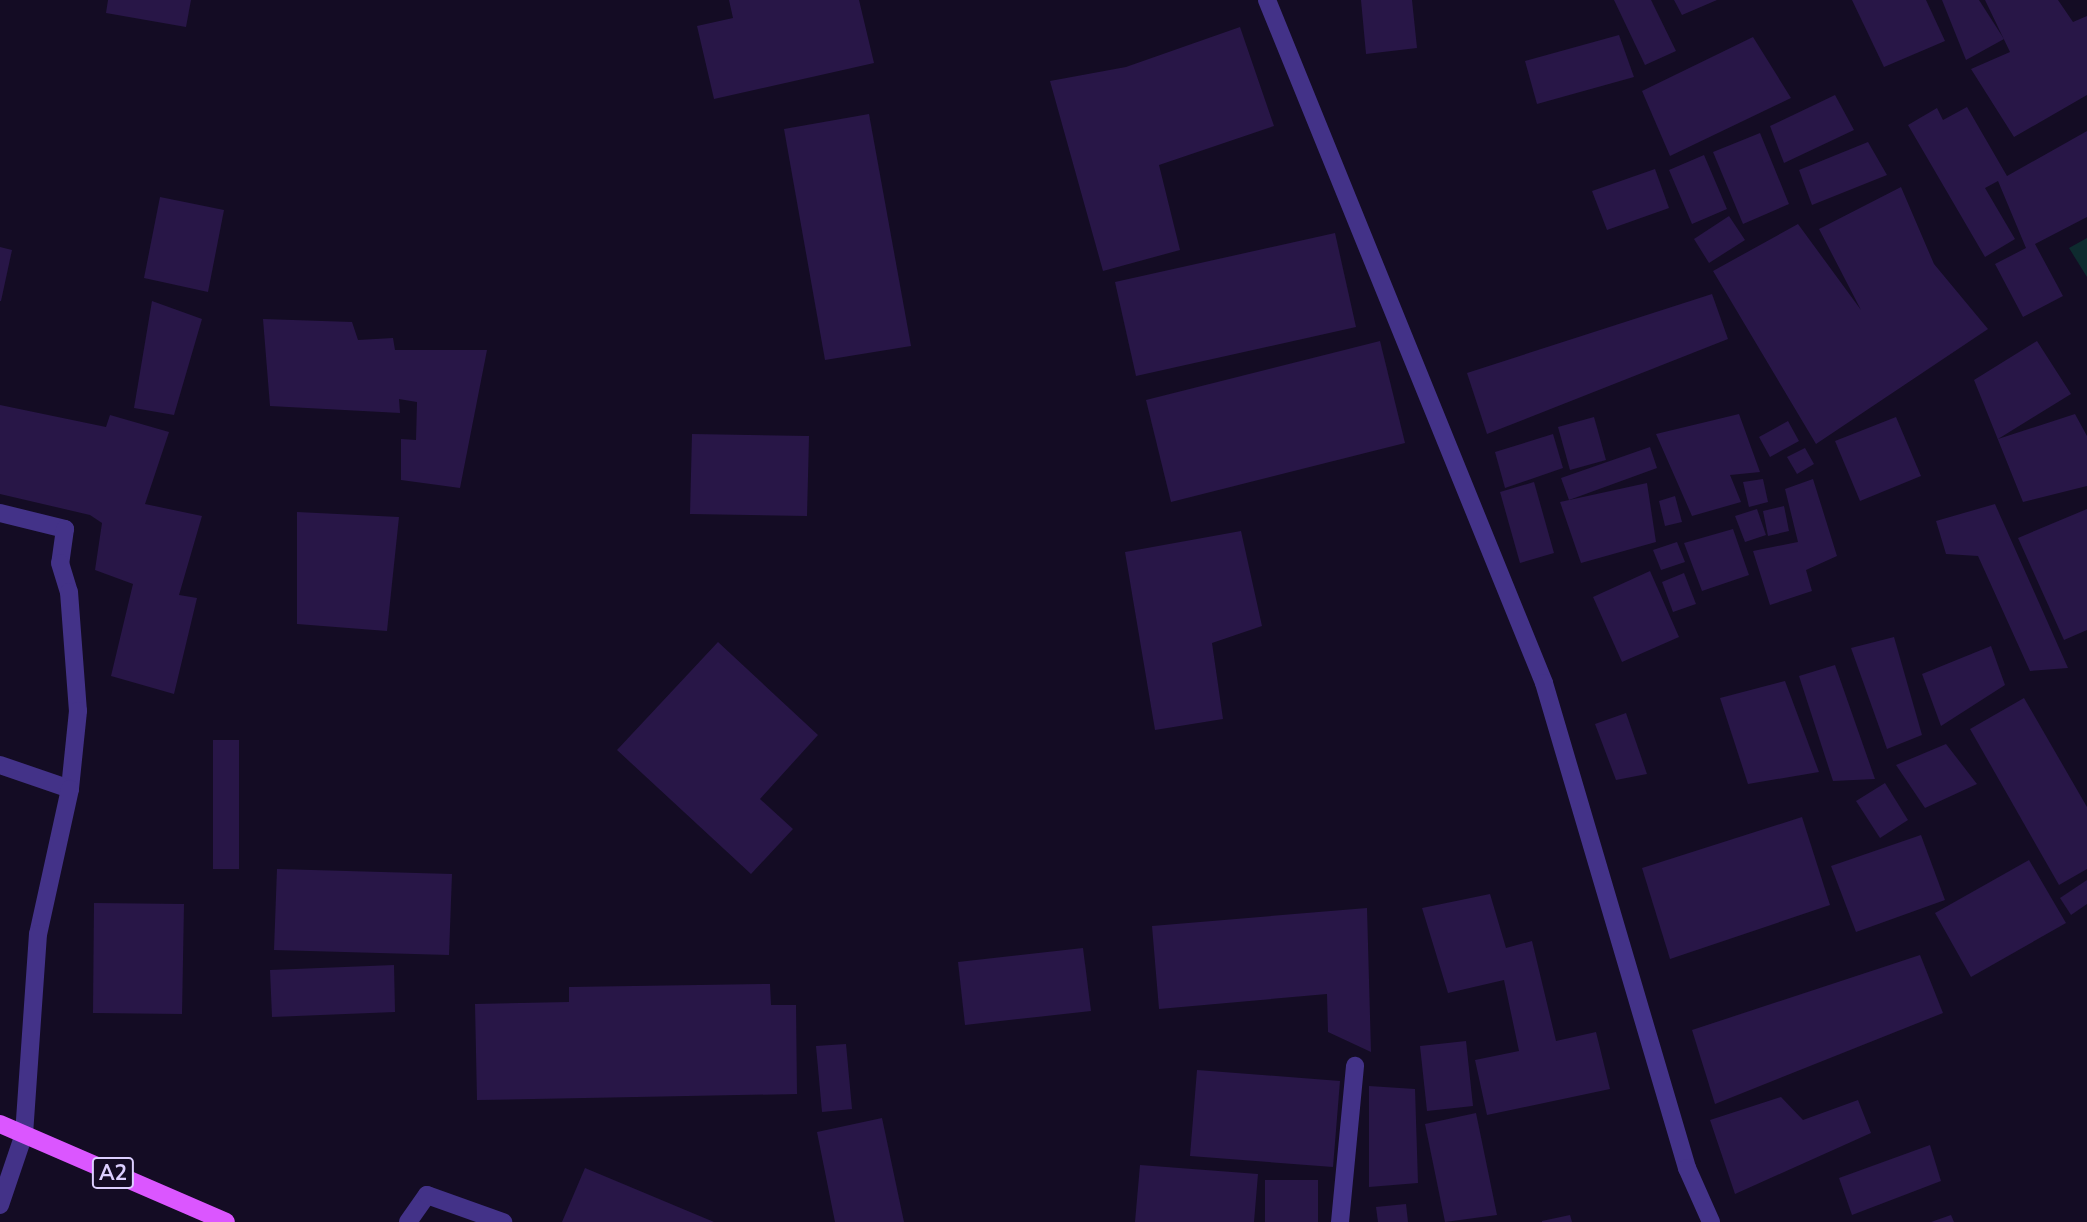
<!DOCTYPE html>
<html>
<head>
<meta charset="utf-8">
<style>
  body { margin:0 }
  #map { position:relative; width:2087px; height:1222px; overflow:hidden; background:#140c24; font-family:"Nunito Sans",sans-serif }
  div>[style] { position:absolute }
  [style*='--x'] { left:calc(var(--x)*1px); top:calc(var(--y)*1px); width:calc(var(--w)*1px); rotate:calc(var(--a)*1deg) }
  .green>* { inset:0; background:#0e2b2f }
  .building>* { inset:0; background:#281647 }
  .minor>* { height:18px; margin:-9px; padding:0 9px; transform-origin:9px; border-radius:9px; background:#433288 }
  .major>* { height:18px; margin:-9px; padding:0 9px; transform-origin:9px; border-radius:9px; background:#db56ff }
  span { translate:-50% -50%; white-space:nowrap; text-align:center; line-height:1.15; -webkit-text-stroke:7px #140c24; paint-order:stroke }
  .shield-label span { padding:2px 5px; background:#140c24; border:2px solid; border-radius:5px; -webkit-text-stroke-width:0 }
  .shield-label { font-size:21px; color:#dccfff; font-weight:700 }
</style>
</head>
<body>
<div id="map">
  <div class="green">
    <div style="clip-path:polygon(2087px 238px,2087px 277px,2069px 248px)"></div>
  </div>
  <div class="building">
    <div style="clip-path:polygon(108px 0,191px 0,186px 27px,106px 13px)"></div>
    <div style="clip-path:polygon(729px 0,859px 0,874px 63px,714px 99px,697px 26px,733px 18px)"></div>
    <div style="clip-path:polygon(1361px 0,1412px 0,1417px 48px,1366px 54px)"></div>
    <div style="clip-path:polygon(1614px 0,1651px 0,1676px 51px,1645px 65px)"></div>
    <div style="clip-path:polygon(1674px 0,1717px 0,1682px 15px)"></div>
    <div style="clip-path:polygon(1852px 0,1926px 0,1945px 41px,1884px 67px)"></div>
    <div style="clip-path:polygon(1942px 0,1979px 0,2004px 39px,1966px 60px)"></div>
    <div style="clip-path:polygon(1985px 0,2058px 0,2073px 22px,2087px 16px,2087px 95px,2014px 137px,1971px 69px,2010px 52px)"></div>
    <div style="clip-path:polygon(1240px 27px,1274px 126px,1159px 165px,1180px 250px,1103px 271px,1050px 81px,1126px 67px)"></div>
    <div style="clip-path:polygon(1619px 35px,1634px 77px,1537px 104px,1525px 61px)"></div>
    <div style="clip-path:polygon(1753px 37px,1791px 98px,1670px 156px,1642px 91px)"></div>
    <div style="clip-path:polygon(1835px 95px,1854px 130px,1784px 163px,1770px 126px)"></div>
    <div style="clip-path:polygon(1967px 107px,2007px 176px,2087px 131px,2087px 217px,2035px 244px,2063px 296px,2023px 317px,1995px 264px,2026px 248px,1998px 181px,1985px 188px,2015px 239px,1985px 257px,1908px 125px,1937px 108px,1943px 120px)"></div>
    <div style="clip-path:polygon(869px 114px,911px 346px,825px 360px,784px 129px)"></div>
    <div style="clip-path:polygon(1760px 133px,1789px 204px,1743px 224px,1713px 152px)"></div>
    <div style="clip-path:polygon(1868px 142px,1887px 175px,1812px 205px,1799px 170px)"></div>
    <div style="clip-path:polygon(1704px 155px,1727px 209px,1692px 224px,1669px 170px)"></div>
    <div style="clip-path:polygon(1655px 169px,1669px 208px,1607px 230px,1592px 191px)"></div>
    <div style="clip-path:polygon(1901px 187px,1934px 264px,1988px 329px,1816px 444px,1713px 271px,1798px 224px,1861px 310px,1819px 229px)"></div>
    <div style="clip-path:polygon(160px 197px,224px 210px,208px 292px,144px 278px)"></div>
    <div style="clip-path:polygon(1729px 216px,1745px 240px,1709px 263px,1694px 239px)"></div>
    <div style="clip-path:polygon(1335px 233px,1356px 327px,1136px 376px,1115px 282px)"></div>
    <div style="clip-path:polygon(0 247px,12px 250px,1px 301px,0 301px)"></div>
    <div style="clip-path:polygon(1712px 294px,1728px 339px,1487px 434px,1467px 373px)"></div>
    <div style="clip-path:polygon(152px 301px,202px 319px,174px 415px,134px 408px)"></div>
    <div style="clip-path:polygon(263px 319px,352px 322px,358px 340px,393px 338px,395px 350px,487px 350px,460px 488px,401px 480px,401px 439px,416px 440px,417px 402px,399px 399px,400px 413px,270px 406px)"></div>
    <div style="clip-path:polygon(1380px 341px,1405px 443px,1171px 502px,1146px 400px)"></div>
    <div style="clip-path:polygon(2037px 341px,2071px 394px,1998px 439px,2075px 414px,2087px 436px,2087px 486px,2023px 502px,1974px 380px)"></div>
    <div style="clip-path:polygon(0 405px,106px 427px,110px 415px,169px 432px,145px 504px,202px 516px,179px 595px,197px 598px,174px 694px,111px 676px,133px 584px,95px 570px,102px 523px,90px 515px,0 494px)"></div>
    <div style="clip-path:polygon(1739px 414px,1760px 472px,1730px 475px,1741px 502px,1692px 516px,1656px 434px)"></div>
    <div style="clip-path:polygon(1594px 417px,1606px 460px,1570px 470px,1558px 427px)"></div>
    <div style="clip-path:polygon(1896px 417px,1921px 476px,1860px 501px,1835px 441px)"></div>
    <div style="clip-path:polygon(1788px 421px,1799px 441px,1770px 457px,1759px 437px)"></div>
    <div style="clip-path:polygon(692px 434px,809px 436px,807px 516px,690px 514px)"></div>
    <div style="clip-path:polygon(1553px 434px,1563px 468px,1505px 488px,1495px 452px)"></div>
    <div style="clip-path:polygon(1650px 447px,1657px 468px,1569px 500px,1561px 478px)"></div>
    <div style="clip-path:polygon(1805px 448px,1814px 464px,1797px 474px,1787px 457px)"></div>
    <div style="clip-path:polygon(1763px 479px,1768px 502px,1749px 507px,1743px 482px)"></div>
    <div style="clip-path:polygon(1813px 479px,1837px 556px,1806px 570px,1812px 591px,1770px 605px,1753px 551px,1798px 542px,1785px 489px)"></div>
    <div style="clip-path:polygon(1534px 482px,1554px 553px,1520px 563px,1500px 492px)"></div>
    <div style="clip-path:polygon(1647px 483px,1656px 542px,1581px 563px,1560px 502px)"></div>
    <div style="clip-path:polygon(1675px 496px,1682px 522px,1665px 526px,1659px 501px)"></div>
    <div style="clip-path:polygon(1995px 504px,2068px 668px,2030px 671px,1978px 556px,1946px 554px,1936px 521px)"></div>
    <div style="clip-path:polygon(1784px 506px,1789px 531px,1768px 536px,1763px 511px)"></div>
    <div style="clip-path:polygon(1757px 509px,1766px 535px,1745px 542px,1735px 516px)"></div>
    <div style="clip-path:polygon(2087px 509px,2087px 630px,2064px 640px,2018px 538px)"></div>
    <div style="clip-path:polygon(297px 512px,399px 517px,387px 631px,297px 624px)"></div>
    <div style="clip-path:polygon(1733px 529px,1749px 575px,1702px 591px,1684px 543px)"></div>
    <div style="clip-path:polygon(1241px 531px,1262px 626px,1212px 643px,1223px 719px,1155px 730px,1125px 552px)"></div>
    <div style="clip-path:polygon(1677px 542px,1685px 562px,1661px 570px,1653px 550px)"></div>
    <div style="clip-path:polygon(1650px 571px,1679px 637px,1622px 662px,1593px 597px)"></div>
    <div style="clip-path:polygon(1684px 573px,1696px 604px,1673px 612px,1662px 582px)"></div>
    <div style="clip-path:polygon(1894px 637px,1922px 735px,1887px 749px,1851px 648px)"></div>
    <div style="clip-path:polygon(718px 642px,818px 735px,760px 799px,793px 829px,751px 874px,617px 750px)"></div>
    <div style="clip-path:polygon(1991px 646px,2005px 685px,1941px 726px,1922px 674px)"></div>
    <div style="clip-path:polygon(1835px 665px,1875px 779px,1833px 781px,1799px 676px)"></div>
    <div style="clip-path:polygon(1785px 681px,1819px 772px,1748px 784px,1720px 698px)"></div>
    <div style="clip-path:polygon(2024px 698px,2087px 807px,2087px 869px,2059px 885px,1970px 729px)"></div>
    <div style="clip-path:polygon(1626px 713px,1647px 774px,1616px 780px,1595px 724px)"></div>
    <div style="clip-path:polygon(213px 740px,239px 740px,239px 869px,213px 869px)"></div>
    <div style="clip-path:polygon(1946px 744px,1977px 784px,1925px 808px,1896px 765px)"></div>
    <div style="clip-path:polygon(1885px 783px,1908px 820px,1880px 838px,1856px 801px)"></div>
    <div style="clip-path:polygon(1802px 817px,1830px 905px,1670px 959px,1642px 868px)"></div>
    <div style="clip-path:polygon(1921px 835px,1945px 900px,1856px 932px,1831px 866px)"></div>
    <div style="clip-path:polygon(2029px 860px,2066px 923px,1971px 977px,1935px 913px)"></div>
    <div style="clip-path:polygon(277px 869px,452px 874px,449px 955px,274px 950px)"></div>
    <div style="clip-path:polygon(2087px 880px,2087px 904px,2071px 915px,2060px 898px)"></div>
    <div style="clip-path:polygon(1490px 894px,1506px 948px,1532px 941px,1556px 1041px,1596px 1032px,1610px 1089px,1487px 1115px,1475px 1060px,1519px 1051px,1504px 980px,1448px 993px,1422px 908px)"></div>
    <div style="clip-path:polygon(94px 903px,184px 904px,182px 1014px,93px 1013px)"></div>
    <div style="clip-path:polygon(1367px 908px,1371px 1052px,1328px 1032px,1327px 994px,1159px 1009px,1152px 926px)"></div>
    <div style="clip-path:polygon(1083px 948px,1091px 1011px,965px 1025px,958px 962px)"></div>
    <div style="clip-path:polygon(1920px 955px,1943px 1013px,1715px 1104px,1692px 1030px)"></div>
    <div style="clip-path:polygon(394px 965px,395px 1012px,272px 1017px,270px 970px)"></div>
    <div style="clip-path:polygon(770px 984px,771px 1005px,796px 1005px,797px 1094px,477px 1100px,475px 1004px,569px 1002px,569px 987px)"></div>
    <div style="clip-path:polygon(1466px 1041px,1473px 1106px,1427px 1111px,1420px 1046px)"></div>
    <div style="clip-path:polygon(846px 1044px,852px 1109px,822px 1112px,816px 1046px)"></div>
    <div style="clip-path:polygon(1197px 1070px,1340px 1081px,1333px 1167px,1190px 1156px)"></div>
    <div style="clip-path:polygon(1369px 1086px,1415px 1089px,1418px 1183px,1369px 1187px)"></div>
    <div style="clip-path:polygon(1781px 1097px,1803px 1120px,1858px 1100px,1871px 1133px,1735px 1194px,1710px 1120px)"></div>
    <div style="clip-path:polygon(1476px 1113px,1497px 1215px,1445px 1222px,1425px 1124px)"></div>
    <div style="clip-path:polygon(882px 1118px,904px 1222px,835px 1222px,817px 1132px)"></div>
    <div style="clip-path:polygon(1930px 1145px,1941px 1181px,1852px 1215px,1839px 1178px)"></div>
    <div style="clip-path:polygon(1140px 1165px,1258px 1174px,1254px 1222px,1135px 1222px)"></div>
    <div style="clip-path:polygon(585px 1168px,714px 1222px,562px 1222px)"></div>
    <div style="clip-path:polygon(1265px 1180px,1318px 1180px,1318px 1222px,1265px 1222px)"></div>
    <div style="clip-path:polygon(1406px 1204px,1408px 1222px,1378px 1222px,1376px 1207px)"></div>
    <div style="clip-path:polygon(1570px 1215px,1572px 1222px,1542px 1222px,1542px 1221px)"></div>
    <div style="clip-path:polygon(1951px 1215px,1954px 1222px,1931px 1222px)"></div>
  </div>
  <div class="minor">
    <div style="--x:1267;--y:0;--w:737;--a:67.92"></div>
    <div style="--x:1544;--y:683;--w:506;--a:73.57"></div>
    <div style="--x:1687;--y:1168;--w:59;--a:66"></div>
    <div style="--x:0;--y:513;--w:67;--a:13.8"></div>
    <div style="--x:65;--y:529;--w:34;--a:98"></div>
    <div style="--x:60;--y:563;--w:30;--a:73"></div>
    <div style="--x:69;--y:592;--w:119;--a:85.7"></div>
    <div style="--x:78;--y:711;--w:78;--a:95.9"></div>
    <div style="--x:0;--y:765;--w:74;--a:18.9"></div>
    <div style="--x:70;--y:789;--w:148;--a:102.4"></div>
    <div style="--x:38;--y:934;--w:200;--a:94"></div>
    <div style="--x:24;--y:1134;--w:75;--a:108.7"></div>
    <div style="--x:408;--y:1222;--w:33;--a:-55"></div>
    <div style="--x:427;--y:1195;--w:81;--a:19.6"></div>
    <div style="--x:1340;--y:1222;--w:157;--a:-84.5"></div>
  </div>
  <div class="major">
    <div style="--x:0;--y:1124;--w:246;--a:23.4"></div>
  </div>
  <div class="shield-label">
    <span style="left:113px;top:1173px">A2</span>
  </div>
</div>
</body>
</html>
